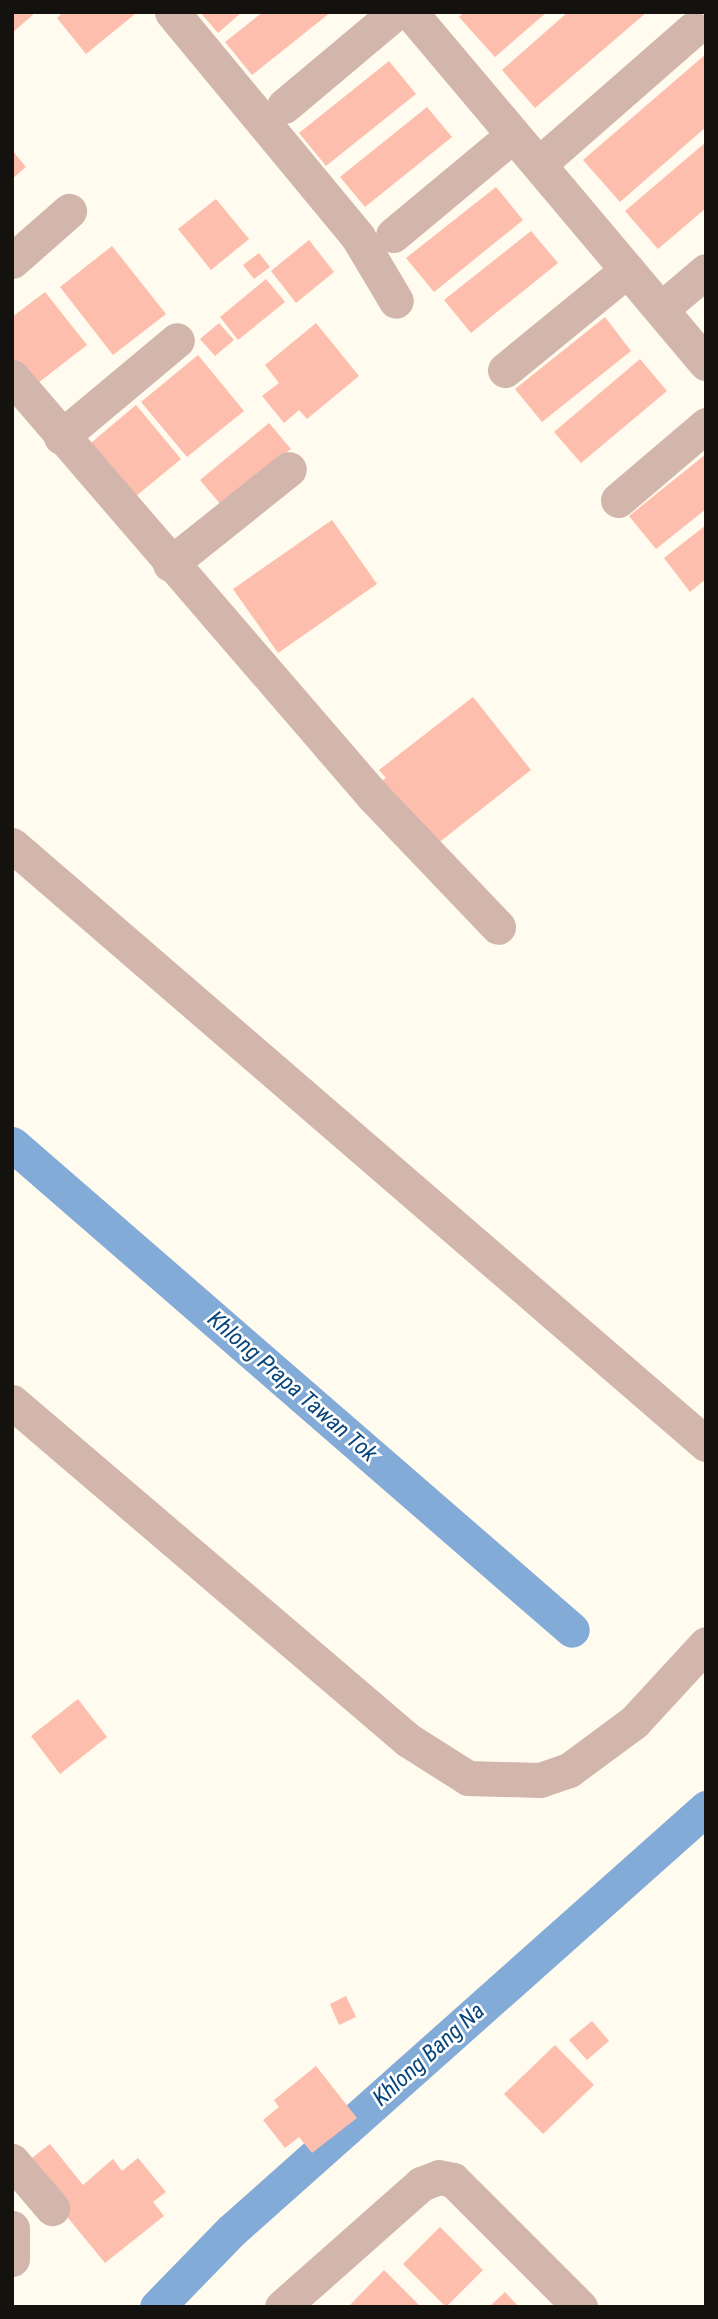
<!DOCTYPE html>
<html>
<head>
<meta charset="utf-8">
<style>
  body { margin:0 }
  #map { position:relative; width:718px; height:2319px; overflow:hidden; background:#fffbef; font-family:"Roboto Condensed",sans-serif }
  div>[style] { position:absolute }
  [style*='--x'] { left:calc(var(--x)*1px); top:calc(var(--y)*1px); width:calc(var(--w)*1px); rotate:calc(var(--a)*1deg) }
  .canal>* { height:35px; margin:-17.5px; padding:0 17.5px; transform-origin:17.5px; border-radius:17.5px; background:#83abd7 }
  .building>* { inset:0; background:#fdbead }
  .minor>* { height:35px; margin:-17.5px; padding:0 17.5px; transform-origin:17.5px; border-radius:17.5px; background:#d2b6ac }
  span { translate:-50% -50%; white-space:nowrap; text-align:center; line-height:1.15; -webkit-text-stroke:5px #fff; paint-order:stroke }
  .water-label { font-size:23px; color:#08457a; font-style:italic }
  .frame { position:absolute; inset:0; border:14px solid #13120e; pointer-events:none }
</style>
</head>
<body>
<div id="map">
  <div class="canal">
    <div style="--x:12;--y:1144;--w:741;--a:40.95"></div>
    <div style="--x:157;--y:2307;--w:107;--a:-45.8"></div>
    <div style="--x:232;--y:2230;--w:635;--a:-41.68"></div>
  </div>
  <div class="building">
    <div style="clip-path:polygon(12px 12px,36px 12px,12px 33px)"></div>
    <div style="clip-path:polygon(63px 12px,134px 12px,135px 14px,86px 54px,57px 18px)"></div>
    <div style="clip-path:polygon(200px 12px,242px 12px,218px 33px)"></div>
    <div style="clip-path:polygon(263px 12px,331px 12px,252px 75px,225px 42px)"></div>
    <div style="clip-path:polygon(464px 12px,547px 12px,495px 57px,459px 17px)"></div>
    <div style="clip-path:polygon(568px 12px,647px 12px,535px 108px,502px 70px)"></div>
    <div style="clip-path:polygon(706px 54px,706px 127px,620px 202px,583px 160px)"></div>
    <div style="clip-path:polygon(389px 61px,416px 94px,326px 166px,299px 133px)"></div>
    <div style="clip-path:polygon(427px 107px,452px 137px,365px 207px,340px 177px)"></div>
    <div style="clip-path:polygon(706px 142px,706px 208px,658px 249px,625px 211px)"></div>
    <div style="clip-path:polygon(12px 150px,26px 167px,12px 179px)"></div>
    <div style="clip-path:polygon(496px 187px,523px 220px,434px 292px,406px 258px)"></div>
    <div style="clip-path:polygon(216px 199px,249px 239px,211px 270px,178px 229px)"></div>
    <div style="clip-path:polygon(531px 231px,558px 263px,471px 333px,444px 300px)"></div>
    <div style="clip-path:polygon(309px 240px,334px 272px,296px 303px,271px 271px)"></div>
    <div style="clip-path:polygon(112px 246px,166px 314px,113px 355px,60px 287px)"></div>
    <div style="clip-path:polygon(259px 253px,270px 267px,254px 279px,243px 265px)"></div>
    <div style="clip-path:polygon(266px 279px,285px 302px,238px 340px,220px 317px)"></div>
    <div style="clip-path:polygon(45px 292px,87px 345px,29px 390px,12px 369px,12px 317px)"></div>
    <div style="clip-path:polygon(605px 317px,631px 351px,542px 422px,515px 389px)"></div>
    <div style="clip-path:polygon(219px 323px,234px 340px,215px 356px,200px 339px)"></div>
    <div style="clip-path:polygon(316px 323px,359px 376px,307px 419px,299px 410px,284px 423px,262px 396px,279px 383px,265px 365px)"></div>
    <div style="clip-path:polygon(198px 355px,244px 411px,187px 457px,141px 402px)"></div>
    <div style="clip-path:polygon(640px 359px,667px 391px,581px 463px,554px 432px)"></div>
    <div style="clip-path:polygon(136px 405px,181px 459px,124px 506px,79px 453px)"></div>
    <div style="clip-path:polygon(269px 423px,291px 449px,222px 506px,200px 480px)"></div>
    <div style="clip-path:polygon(706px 454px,706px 509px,656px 549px,629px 516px)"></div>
    <div style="clip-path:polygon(332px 520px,377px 584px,278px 653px,233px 589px)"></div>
    <div style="clip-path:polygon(706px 525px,706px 579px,690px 592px,664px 558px)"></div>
    <div style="clip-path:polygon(473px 697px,531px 770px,437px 844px,375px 785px,386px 778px,379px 770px)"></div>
    <div style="clip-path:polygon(78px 1699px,107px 1737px,60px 1774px,31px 1736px)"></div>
    <div style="clip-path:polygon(346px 1996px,356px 2017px,339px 2025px,330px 2004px)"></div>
    <div style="clip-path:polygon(592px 2021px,609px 2041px,587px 2060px,569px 2040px)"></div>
    <div style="clip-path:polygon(555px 2045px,594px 2085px,543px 2134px,504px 2094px)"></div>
    <div style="clip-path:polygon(316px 2066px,357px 2118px,312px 2153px,299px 2137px,285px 2148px,263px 2120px,279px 2107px,274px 2100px)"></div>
    <div style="clip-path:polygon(50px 2144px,83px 2185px,113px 2159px,122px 2171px,138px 2158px,166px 2192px,153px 2202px,164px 2216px,105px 2263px,24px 2164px)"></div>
    <div style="clip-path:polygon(440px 2227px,483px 2270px,446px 2307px,403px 2264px)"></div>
    <div style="clip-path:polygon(384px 2270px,421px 2307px,348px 2307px)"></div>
    <div style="clip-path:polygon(505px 2292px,519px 2307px,489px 2307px)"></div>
  </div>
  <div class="minor">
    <div style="--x:172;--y:12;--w:292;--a:50.4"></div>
    <div style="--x:358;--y:237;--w:74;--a:59.3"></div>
    <div style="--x:410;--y:12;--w:459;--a:49.9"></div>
    <div style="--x:284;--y:106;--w:146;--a:-40"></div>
    <div style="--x:539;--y:164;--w:205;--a:-41.2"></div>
    <div style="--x:393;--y:235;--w:156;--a:-39.8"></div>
    <div style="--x:12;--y:261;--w:76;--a:-41.3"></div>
    <div style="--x:661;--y:309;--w:59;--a:-40.2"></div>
    <div style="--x:505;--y:370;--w:158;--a:-39.3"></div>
    <div style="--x:12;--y:377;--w:553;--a:49.25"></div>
    <div style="--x:373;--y:796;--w:181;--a:46.3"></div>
    <div style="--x:61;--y:437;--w:151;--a:-39.9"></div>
    <div style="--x:618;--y:500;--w:116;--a:-40.4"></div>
    <div style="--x:170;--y:564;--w:152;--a:-38.6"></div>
    <div style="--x:12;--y:845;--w:917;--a:40.8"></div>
    <div style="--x:12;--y:1402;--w:521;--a:40.48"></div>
    <div style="--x:408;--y:1740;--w:71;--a:32.3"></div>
    <div style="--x:468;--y:1778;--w:72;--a:1.6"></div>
    <div style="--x:540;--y:1780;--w:31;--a:-19"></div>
    <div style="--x:569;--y:1770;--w:81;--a:-36.4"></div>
    <div style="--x:634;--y:1722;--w:106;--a:-47.3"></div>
    <div style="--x:12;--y:2161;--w:62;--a:49.6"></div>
    <div style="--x:12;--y:2228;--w:31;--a:90"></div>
    <div style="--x:282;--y:2307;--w:186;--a:-41.5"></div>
    <div style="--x:421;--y:2184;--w:19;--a:-21"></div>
    <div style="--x:439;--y:2177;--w:14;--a:12"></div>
    <div style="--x:453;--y:2180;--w:180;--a:45"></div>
  </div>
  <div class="water-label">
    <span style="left:292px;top:1387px;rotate:41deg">Khlong Prapa Tawan Tok</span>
    <span style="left:429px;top:2055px;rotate:-42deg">Khlong Bang Na</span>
  </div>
  <div class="frame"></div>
</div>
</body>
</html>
